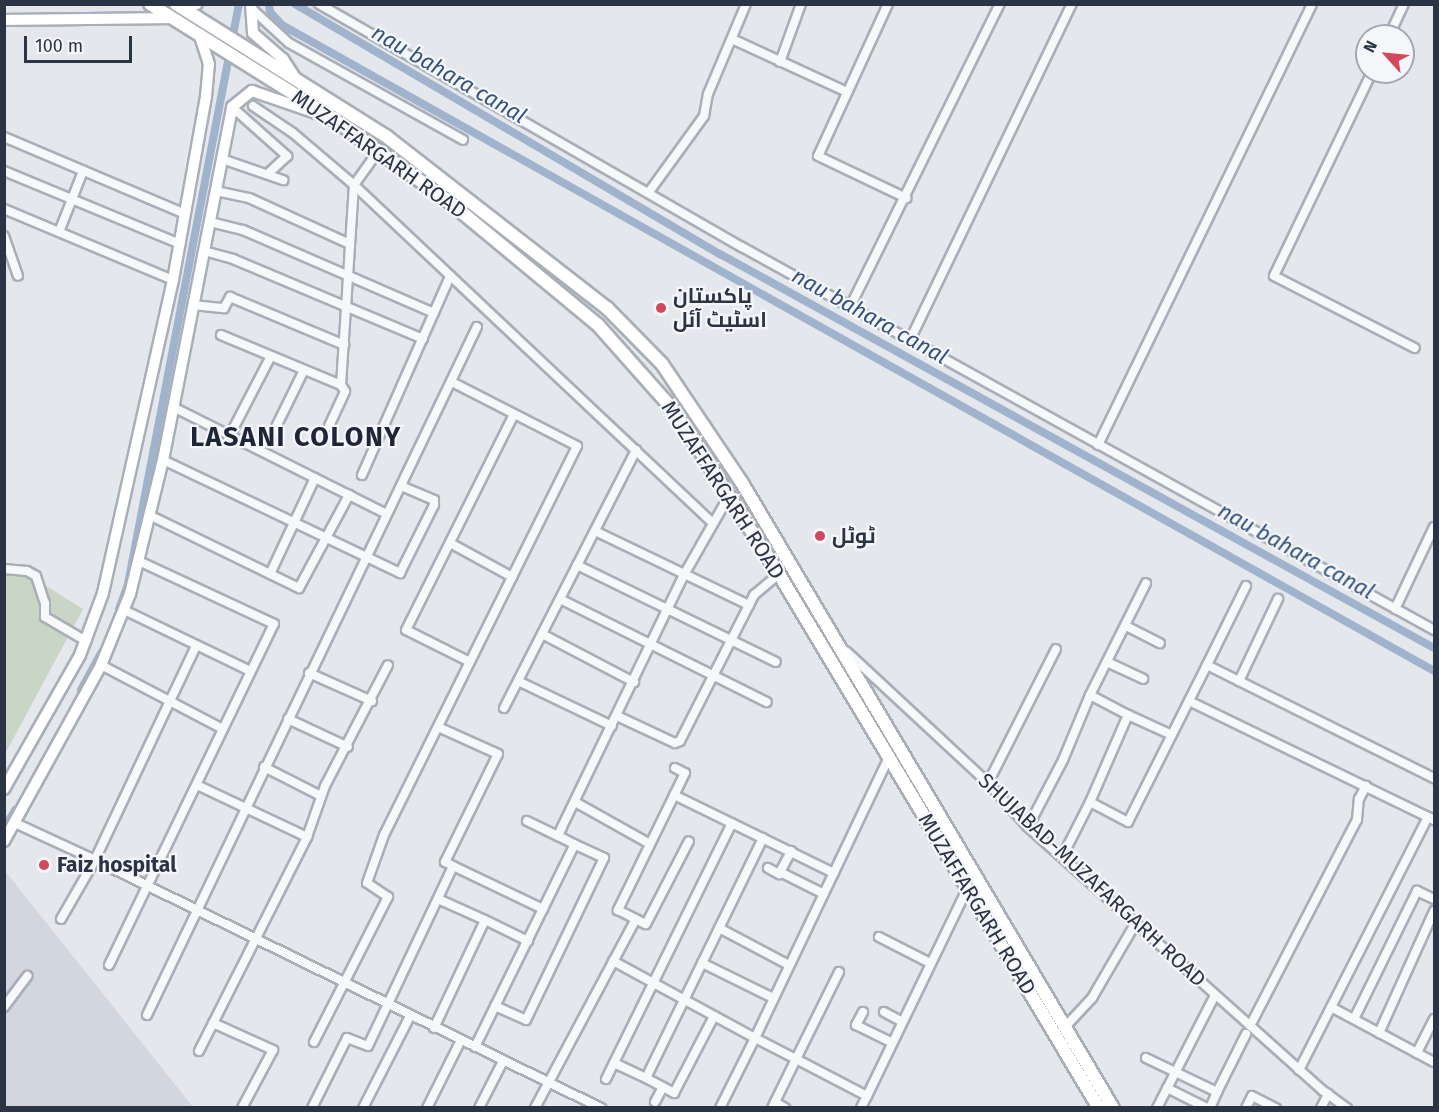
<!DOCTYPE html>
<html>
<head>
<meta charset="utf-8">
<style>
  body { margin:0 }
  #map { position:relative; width:1439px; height:1112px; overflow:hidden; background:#e4e7ec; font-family:"Fira Sans",Cairo,sans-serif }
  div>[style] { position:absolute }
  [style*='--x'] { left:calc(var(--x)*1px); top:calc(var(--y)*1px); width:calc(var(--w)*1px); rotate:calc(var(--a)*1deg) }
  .built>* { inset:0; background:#d2d6de }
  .green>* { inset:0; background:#c9d6c5 }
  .canal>* { height:8px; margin:-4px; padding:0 4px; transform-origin:4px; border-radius:4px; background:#9fb4cc }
  .roads { filter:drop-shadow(2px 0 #a9aeb7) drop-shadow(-2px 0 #a9aeb7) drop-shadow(0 2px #a9aeb7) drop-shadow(0 -2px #a9aeb7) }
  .street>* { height:8px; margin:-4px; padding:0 4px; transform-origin:4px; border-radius:4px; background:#f7f8fa }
  .secondary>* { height:10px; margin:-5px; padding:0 5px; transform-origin:5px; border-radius:5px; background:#fff }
  .primary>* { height:12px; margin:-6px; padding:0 6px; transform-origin:6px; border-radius:6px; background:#fff }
  .dots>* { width:16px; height:16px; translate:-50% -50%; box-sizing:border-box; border:3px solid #f4f6f9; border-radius:50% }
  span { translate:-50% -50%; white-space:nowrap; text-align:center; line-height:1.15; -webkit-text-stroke:4.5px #f4f6f9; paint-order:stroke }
  .street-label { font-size:21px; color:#2b3445 }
  .poi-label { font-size:21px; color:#2b3445; font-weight:700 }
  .left { translate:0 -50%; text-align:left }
  .water-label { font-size:22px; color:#34527a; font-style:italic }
  .district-label { font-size:27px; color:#1d2536; font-weight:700; letter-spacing:1.5px }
  .frame { position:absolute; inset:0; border:6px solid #2b3445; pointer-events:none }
  .north { position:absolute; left:1355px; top:24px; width:60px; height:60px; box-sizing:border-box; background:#f4f6f9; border:2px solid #a4a8b1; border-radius:50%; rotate:297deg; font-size:16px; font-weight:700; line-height:24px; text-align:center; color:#2b3445 }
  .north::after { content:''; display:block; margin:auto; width:21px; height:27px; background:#d1495b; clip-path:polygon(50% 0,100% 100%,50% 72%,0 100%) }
  .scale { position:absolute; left:24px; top:36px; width:108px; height:27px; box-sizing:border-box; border:3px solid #2b3445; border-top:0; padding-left:8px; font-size:18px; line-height:21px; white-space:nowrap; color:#2b3445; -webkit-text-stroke:4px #f4f6f9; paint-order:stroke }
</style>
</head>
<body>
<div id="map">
  <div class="built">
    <div style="clip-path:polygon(5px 871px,193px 1107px,5px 1107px)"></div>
  </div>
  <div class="green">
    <div style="clip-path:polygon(19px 569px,83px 609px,5px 754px,5px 570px)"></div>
  </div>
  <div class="canal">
    <div style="--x:269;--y:4;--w:8;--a:83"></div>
    <div style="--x:270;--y:12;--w:18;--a:47"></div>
    <div style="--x:282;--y:25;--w:1321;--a:29.28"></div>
    <div style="--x:295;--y:4;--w:493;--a:30.5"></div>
    <div style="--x:720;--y:254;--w:815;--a:28.89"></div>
    <div style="--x:119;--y:609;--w:27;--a:-70"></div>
    <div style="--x:128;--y:584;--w:591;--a:-79.17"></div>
    <div style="--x:81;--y:690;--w:42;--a:-61.6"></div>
    <div style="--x:4;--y:828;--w:22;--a:-58"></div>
  </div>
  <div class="roads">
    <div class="street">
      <div style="--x:319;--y:4;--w:488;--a:29.9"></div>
      <div style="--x:742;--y:247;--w:791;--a:28.96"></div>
      <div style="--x:888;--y:4;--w:167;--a:114.7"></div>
      <div style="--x:818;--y:156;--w:98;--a:25.5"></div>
      <div style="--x:252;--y:9;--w:50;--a:42.6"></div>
      <div style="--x:289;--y:43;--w:199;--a:29.1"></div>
      <div style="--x:1389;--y:36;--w:35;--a:-65"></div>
      <div style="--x:732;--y:39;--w:127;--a:24.7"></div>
      <div style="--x:780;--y:62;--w:62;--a:-70.1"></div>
      <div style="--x:1372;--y:72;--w:226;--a:115.7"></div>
      <div style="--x:1274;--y:276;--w:158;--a:27.1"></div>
      <div style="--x:253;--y:106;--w:48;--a:34"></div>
      <div style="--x:293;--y:133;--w:80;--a:40.4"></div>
      <div style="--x:354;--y:185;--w:493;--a:43.3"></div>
      <div style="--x:232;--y:107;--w:74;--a:41.7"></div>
      <div style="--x:287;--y:156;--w:25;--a:137"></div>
      <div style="--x:4;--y:137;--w:197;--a:23"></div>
      <div style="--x:222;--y:159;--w:65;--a:19"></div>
      <div style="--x:4;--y:171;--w:191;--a:22.5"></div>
      <div style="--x:216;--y:191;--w:34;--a:12"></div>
      <div style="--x:249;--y:198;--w:111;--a:24.5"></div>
      <div style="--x:649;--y:192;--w:94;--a:-54.1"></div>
      <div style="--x:704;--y:116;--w:22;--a:-80"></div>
      <div style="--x:708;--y:94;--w:98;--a:-67.1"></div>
      <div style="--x:4;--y:209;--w:183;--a:22.8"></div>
      <div style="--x:210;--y:222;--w:34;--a:14"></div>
      <div style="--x:243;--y:230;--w:208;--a:23.5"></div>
      <div style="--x:59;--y:232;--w:66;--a:-68.5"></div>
      <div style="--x:4;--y:236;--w:42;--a:70.7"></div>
      <div style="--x:204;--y:251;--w:30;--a:15"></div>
      <div style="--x:233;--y:259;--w:206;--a:22.8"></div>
      <div style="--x:193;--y:305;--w:31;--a:6"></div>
      <div style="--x:224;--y:308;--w:13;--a:-61"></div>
      <div style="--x:230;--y:297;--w:124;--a:22.8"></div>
      <div style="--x:851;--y:305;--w:336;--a:-63.7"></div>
      <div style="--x:221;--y:335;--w:130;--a:22.6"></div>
      <div style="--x:911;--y:338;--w:371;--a:-64.3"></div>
      <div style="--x:173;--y:407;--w:239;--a:26.6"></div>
      <div style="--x:329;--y:426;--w:38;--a:-65"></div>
      <div style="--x:345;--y:391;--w:7;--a:-124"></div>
      <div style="--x:341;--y:385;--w:200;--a:-86.3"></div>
      <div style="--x:354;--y:185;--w:43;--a:-54.5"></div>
      <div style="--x:230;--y:435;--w:89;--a:-62.6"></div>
      <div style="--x:272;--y:435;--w:72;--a:-63.8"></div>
      <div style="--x:1098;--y:445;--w:490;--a:-64.1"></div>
      <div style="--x:163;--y:460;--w:263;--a:25.5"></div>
      <div style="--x:400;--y:573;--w:76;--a:-63.4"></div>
      <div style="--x:434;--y:505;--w:5;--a:-90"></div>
      <div style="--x:434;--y:500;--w:36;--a:-157"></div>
      <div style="--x:362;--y:475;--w:218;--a:-66.1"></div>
      <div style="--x:149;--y:515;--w:167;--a:26"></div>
      <div style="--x:299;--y:588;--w:106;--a:-61.7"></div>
      <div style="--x:595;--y:531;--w:171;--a:25.7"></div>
      <div style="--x:450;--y:543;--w:71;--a:28.7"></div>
      <div style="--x:577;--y:565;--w:221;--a:26"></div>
      <div style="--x:4;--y:569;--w:23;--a:5"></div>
      <div style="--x:27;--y:571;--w:10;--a:29"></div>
      <div style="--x:36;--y:576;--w:28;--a:72"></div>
      <div style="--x:45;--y:603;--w:14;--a:90"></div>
      <div style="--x:45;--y:617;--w:48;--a:30.3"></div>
      <div style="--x:270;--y:574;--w:106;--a:-64.9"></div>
      <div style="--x:1246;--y:586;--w:88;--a:116.3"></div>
      <div style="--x:1207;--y:665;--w:254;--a:26.5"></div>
      <div style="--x:560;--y:599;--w:231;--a:26.5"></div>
      <div style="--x:1395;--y:609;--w:91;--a:-64.6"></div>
      <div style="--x:124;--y:610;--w:140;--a:25.8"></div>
      <div style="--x:1126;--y:626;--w:38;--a:27"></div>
      <div style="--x:542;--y:634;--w:104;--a:27.6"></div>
      <div style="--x:196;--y:646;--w:237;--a:115.3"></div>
      <div style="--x:95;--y:860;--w:564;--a:26.11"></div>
      <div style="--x:847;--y:652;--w:192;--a:42.9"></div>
      <div style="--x:988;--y:783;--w:59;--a:47.7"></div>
      <div style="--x:1028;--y:827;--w:394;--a:41.8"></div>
      <div style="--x:1322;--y:1090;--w:31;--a:36"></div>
      <div style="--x:468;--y:661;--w:69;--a:-153.4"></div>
      <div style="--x:406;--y:630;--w:241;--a:-63.4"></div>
      <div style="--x:1107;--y:662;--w:40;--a:25"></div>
      <div style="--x:101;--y:665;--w:136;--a:27.7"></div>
      <div style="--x:309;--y:673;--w:69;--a:24"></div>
      <div style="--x:518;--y:681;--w:104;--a:25.6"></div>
      <div style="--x:1239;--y:681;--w:91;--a:-64.6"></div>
      <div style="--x:1090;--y:695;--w:125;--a:-63.4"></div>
      <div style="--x:1189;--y:701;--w:266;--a:25.9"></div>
      <div style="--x:504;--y:708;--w:290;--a:-62.9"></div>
      <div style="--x:617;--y:716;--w:64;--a:25"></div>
      <div style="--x:675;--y:743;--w:5;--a:-22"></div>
      <div style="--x:680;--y:741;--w:164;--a:-63.1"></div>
      <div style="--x:754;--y:595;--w:33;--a:-40"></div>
      <div style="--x:288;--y:719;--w:66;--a:25"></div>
      <div style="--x:264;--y:767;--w:64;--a:27"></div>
      <div style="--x:675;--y:768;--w:11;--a:27"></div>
      <div style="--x:685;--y:773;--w:153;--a:116.1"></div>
      <div style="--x:618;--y:910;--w:31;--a:27"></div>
      <div style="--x:646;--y:924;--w:93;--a:-62.6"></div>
      <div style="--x:988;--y:783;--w:150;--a:-63.1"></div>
      <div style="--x:197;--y:785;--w:122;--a:25.3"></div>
      <div style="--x:674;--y:795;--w:178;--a:26"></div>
      <div style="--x:575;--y:802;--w:86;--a:29.2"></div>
      <div style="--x:1090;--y:802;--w:95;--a:-66.4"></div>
      <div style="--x:1128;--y:715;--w:48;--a:24.4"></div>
      <div style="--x:527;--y:821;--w:34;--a:26"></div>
      <div style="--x:15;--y:823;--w:88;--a:24.8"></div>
      <div style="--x:95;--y:860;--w:68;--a:120"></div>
      <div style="--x:1028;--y:827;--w:76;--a:-62.4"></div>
      <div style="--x:1063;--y:760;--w:70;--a:-67.4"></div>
      <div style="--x:1090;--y:695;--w:43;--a:27.8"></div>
      <div style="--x:1062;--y:857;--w:62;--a:-63"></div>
      <div style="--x:1090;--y:802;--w:43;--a:27.8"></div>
      <div style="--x:1128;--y:822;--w:176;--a:-63.3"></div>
      <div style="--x:453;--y:866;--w:100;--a:25.5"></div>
      <div style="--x:768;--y:868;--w:13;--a:29"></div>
      <div style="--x:779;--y:874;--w:26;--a:-62"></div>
      <div style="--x:780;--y:872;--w:49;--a:26.6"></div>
      <div style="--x:438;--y:899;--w:51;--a:24.1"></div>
      <div style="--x:719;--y:928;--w:79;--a:27.9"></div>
      <div style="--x:879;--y:937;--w:57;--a:27"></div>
      <div style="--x:613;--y:961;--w:162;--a:28.5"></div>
      <div style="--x:755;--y:1038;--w:311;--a:-64.5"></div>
      <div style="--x:702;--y:963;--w:79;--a:26.2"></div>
      <div style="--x:109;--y:965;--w:379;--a:-64.2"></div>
      <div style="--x:274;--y:624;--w:149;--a:-155"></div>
      <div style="--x:839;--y:972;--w:97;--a:116.3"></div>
      <div style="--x:796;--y:1059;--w:80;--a:27.5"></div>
      <div style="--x:867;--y:1096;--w:13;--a:117"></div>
      <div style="--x:495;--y:1006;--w:34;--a:24"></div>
      <div style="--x:526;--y:1020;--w:180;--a:-64.3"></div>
      <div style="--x:604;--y:858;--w:33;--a:-155"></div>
      <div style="--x:4;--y:1007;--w:39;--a:-53"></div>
      <div style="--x:1331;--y:1007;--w:98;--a:28.1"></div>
      <div style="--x:863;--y:1012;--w:15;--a:118"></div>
      <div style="--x:856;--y:1025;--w:39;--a:26"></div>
      <div style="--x:884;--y:1012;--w:19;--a:28"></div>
      <div style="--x:147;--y:1015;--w:763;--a:-64.38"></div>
      <div style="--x:1354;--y:1019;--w:143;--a:-63.8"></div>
      <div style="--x:1417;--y:891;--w:19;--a:25"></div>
      <div style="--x:1434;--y:1019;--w:38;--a:117"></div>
      <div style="--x:1417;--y:1053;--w:19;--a:28"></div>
      <div style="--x:213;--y:1023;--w:66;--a:24.2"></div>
      <div style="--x:273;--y:1050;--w:66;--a:118.1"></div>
      <div style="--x:1250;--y:1026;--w:232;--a:-62.6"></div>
      <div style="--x:1357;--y:820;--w:21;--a:-85"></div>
      <div style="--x:1359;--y:799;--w:15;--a:-62"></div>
      <div style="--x:1065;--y:1027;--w:40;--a:-47"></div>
      <div style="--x:1092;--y:998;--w:86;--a:-59.8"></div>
      <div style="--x:434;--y:1028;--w:119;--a:-64.7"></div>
      <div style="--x:485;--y:920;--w:48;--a:26"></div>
      <div style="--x:1379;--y:1033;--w:134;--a:-65.7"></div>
      <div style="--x:314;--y:1042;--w:163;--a:-63"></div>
      <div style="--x:388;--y:897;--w:25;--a:-146"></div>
      <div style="--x:367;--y:883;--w:51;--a:-70.5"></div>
      <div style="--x:384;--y:835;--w:434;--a:-63.6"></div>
      <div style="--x:577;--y:446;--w:140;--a:-152.9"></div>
      <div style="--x:475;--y:1047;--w:222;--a:-63.8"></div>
      <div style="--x:573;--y:848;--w:4;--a:-76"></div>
      <div style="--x:574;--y:844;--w:18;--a:-153"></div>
      <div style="--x:558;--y:836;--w:10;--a:-66"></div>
      <div style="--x:562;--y:827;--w:282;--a:-64.2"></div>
      <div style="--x:685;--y:573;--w:89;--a:-60.3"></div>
      <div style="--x:199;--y:1051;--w:240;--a:-63.2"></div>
      <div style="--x:307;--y:837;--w:54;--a:-70.6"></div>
      <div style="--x:325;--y:786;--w:136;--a:-62.5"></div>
      <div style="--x:1146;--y:1058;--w:79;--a:25.6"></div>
      <div style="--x:1217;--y:1092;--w:65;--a:-63.4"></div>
      <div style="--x:614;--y:1063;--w:35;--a:25"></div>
      <div style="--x:646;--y:1078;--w:267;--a:-64"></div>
      <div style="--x:1299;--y:1070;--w:284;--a:-63"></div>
      <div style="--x:1428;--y:817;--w:7;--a:27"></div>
      <div style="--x:646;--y:1078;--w:32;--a:28"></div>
      <div style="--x:674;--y:1093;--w:87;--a:-62.5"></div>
      <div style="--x:606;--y:1079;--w:285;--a:-63.8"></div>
      <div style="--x:1167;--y:1088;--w:45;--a:26.6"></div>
      <div style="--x:867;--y:1096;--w:230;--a:-64.2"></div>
      <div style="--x:655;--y:1102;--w:17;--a:-62"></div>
      <div style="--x:775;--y:1102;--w:12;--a:31"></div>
      <div style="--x:312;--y:1108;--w:78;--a:-63.4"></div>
      <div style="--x:347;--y:1038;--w:22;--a:21"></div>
      <div style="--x:368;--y:1046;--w:199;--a:-64.7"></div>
      <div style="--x:453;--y:866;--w:9;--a:-153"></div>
      <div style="--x:445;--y:862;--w:120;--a:-63.9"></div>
      <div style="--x:498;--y:754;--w:66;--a:-155.8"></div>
      <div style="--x:363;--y:1108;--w:103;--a:-62.9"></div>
      <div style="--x:427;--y:1108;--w:74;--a:-63.4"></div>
      <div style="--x:479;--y:1108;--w:53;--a:-62.9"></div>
      <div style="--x:535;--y:1108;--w:214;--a:-61.9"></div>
      <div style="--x:720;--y:1108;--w:78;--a:-63.4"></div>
      <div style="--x:755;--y:1038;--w:46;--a:27.1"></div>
      <div style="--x:796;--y:1059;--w:55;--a:116.1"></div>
      <div style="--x:1157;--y:1108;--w:127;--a:-62.8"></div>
      <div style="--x:1210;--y:1108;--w:17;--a:-66"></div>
      <div style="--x:1246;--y:1108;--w:13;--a:-63"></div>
      <div style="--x:1252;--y:1096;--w:27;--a:27"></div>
      <div style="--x:1321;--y:1108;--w:16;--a:-63"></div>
    </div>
    <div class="secondary">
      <div style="--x:251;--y:4;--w:29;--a:86"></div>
      <div style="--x:253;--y:33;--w:40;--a:41"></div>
      <div style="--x:283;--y:59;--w:24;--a:57"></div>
      <div style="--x:180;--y:7;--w:17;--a:-10"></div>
      <div style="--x:4;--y:20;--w:168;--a:-0.7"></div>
      <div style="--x:4;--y:789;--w:154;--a:-60.4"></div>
      <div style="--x:80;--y:655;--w:66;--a:-69.6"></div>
      <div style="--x:103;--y:593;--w:321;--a:-77.4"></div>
      <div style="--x:173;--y:280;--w:186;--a:-79.8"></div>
      <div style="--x:206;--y:97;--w:33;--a:-85"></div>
      <div style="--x:209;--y:64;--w:32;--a:-108"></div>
      <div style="--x:4;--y:841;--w:201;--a:-61.1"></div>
      <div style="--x:101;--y:665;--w:77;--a:-67.8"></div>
      <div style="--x:130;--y:594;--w:138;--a:-76.2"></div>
      <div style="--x:163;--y:460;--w:360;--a:-78.9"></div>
      <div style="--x:232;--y:107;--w:26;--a:-39"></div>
      <div style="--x:252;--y:91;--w:77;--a:18.9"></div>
    </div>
    <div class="primary">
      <div style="--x:150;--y:4;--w:213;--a:32"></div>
      <div style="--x:331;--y:117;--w:143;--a:35.6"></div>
      <div style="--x:447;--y:200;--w:196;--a:39.6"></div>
      <div style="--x:598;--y:325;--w:118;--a:48.4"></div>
      <div style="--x:676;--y:413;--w:191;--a:57.4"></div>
      <div style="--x:779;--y:574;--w:623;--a:59.07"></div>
      <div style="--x:176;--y:4;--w:249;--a:32.2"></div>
      <div style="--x:387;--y:137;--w:279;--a:37.9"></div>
      <div style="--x:607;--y:308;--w:78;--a:45.5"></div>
      <div style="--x:662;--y:364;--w:143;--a:56.1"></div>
      <div style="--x:742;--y:483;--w:727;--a:59.31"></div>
    </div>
  </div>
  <div class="dots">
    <div style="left:661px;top:308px;background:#d1495b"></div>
    <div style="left:820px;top:536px;background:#d1495b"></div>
    <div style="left:44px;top:865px;background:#d1495b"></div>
  </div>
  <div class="street-label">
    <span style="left:379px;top:154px;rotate:35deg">MUZAFFARGARH ROAD</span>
    <span style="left:723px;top:490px;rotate:57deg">MUZAFFARGARH ROAD</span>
    <span style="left:1092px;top:880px;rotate:43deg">SHUJABAD-MUZAFARGARH ROAD</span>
    <span style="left:977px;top:904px;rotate:59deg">MUZAFFARGARH ROAD</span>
  </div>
  <div class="poi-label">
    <span class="left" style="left:673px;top:308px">پاکستان<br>اسٹیٹ آئل</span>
    <span class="left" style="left:832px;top:536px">ٹوٹل</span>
    <span class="left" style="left:57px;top:865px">Faiz hospital</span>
  </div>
  <div class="water-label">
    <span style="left:449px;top:74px;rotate:30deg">nau bahara canal</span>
    <span style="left:870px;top:316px;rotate:29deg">nau bahara canal</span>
    <span style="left:1296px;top:551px;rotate:29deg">nau bahara canal</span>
  </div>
  <div class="district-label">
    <span style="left:296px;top:438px">LASANI COLONY</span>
  </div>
  <div class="frame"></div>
  <div class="north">N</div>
  <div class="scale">100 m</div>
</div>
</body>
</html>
